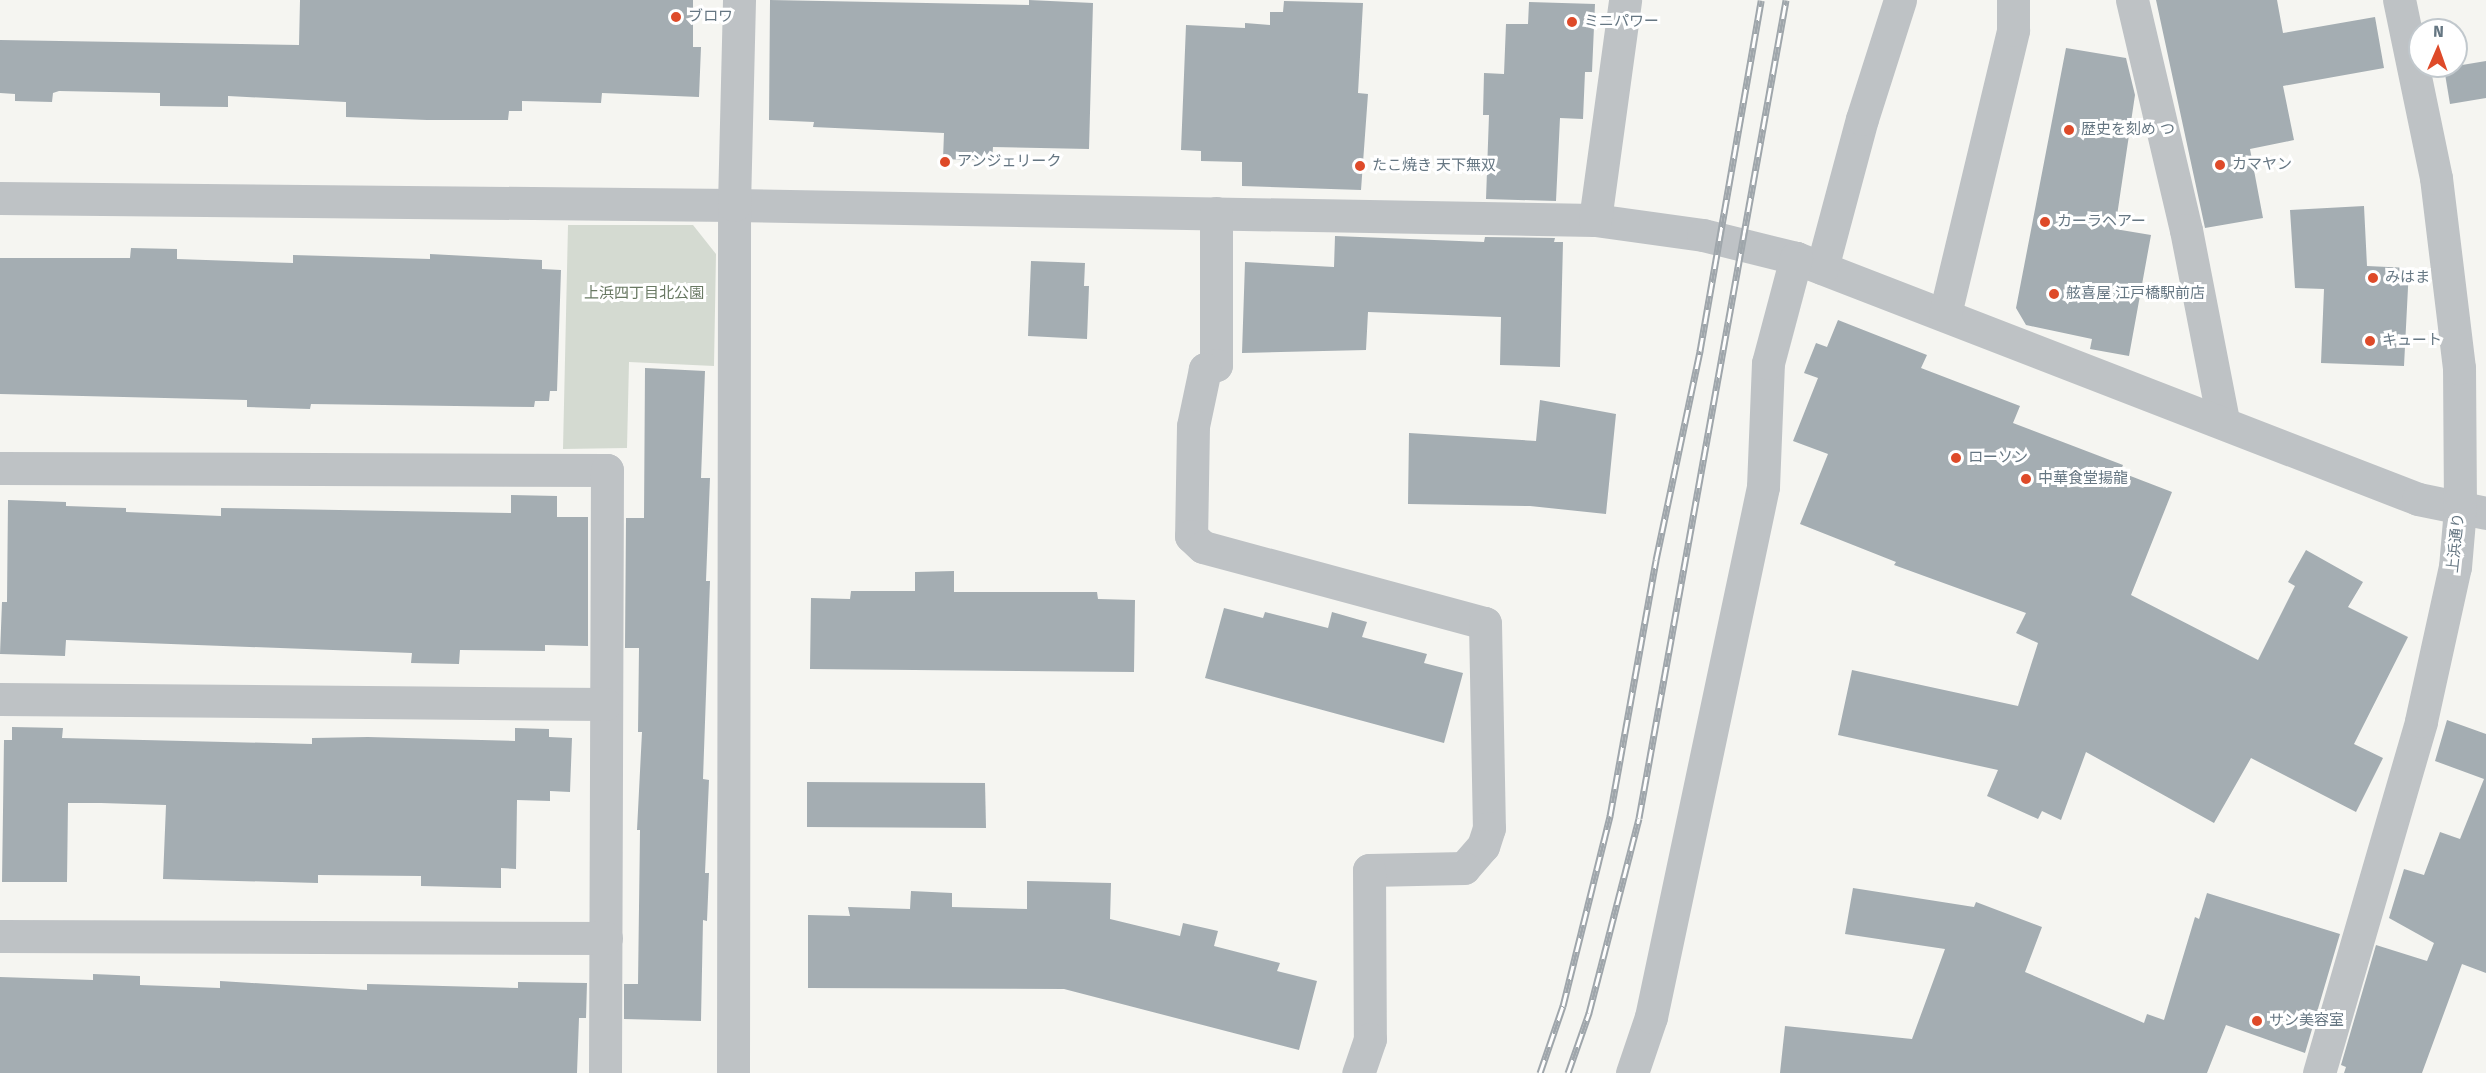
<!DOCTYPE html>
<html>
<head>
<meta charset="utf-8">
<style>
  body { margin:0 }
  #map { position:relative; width:2486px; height:1073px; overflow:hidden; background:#f5f5f1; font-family:"Fira Sans","Noto Sans JP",sans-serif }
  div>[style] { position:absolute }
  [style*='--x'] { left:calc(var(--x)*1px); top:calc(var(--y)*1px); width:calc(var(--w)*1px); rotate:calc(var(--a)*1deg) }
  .green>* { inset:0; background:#d4dad1 }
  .building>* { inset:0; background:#a4adb2 }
  .minor>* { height:33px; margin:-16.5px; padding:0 16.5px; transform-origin:16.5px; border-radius:16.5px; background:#bec2c5 }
  .rail>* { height:7px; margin-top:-3.5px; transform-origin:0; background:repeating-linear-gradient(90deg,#fff 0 14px,#9fa6ab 0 28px); box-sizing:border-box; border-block:2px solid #9fa6ab }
  .dots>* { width:16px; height:16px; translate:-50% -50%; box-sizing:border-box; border:3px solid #fff; border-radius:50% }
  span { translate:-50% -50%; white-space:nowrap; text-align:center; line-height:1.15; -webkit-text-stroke:6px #fff; paint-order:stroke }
  .poi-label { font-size:15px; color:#657682 }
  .left { translate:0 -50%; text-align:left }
  .park-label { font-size:15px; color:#697963 }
  .street-label { font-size:15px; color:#657682 }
  .north { position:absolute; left:2408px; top:18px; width:60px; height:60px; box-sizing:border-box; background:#fff; border:2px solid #c1c8cd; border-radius:50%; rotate:2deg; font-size:16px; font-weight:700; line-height:24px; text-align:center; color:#657682 }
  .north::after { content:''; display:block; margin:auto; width:21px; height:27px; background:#de4a29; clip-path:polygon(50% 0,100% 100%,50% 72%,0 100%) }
</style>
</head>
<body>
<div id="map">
  <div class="green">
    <div style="clip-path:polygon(568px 225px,693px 225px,716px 254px,714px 366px,629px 362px,627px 448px,563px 449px)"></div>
  </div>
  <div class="building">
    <div style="clip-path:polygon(300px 0,693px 0,693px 47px,701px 47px,699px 97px,602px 93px,601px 103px,522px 101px,522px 111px,509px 111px,508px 120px,427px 120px,346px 117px,346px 102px,228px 96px,228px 107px,160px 106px,160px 93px,59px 91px,53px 93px,52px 102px,15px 101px,15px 94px,0 93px,0 40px,299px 45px)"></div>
    <div style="clip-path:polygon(770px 0,1029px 5px,1029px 0,1093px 3px,1089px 149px,993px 147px,992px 161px,943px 159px,944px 133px,813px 127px,814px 122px,769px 120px)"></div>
    <div style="clip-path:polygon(2156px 0,2277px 0,2283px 33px,2375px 17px,2384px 68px,2283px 86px,2294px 140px,2250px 149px,2263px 218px,2205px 228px)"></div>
    <div style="clip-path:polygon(1284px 1px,1363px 3px,1358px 93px,1368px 94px,1361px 190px,1242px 186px,1242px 162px,1201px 161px,1201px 151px,1181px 150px,1186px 25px,1245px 28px,1245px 23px,1270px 25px,1270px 12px,1283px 12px)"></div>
    <div style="clip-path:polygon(1529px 2px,1595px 4px,1592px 72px,1585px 72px,1583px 119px,1560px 118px,1556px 201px,1486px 199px,1489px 115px,1483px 115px,1484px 73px,1504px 74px,1506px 24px,1528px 24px)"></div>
    <div style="clip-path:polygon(2066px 48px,2126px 58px,2135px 95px,2115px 229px,2151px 235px,2129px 356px,2090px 349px,2092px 339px,2026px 325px,2016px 308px)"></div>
    <div style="clip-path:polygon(2486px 61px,2486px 98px,2450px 104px,2444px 68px)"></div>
    <div style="clip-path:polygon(2364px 206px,2367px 266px,2409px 268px,2404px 366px,2321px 363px,2324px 289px,2295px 288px,2290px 210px)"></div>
    <div style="clip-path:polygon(1335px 236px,1484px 242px,1485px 237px,1555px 238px,1554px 242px,1563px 242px,1560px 367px,1500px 365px,1501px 317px,1368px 312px,1366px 350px,1242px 353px,1245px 262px,1334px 267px)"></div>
    <div style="clip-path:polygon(131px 248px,177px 249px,177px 259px,293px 263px,293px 255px,430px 259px,430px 254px,542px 260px,542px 269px,561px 270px,557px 391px,550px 391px,549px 401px,535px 401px,534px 407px,311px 404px,310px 409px,247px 407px,247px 400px,0 394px,0 258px,130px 258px)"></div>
    <div style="clip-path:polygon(1031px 261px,1085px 263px,1084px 286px,1089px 286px,1087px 339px,1028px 336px)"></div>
    <div style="clip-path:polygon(1838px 320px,1927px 355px,1921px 368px,2020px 406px,2013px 423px,2123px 465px,2120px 472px,2172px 492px,2131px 595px,2258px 660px,2295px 586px,2288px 582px,2306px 550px,2363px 582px,2348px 607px,2408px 637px,2354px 744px,2383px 758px,2356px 812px,2251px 758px,2214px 823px,2086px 752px,2061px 820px,2042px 811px,2038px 819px,1987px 796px,1998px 770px,1838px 735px,1852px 670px,2018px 706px,2038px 643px,2016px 633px,2026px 613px,1894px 565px,1896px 562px,1800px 524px,1828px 454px,1793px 441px,1818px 378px,1804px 373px,1816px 343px,1827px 347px)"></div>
    <div style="clip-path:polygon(645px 368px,705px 371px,701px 478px,710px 478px,706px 581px,710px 581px,703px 779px,709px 780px,705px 873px,709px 873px,707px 921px,703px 920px,701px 1021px,624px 1019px,624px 984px,638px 984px,640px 830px,637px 830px,642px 732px,638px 732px,639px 648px,625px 648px,626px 518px,644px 518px)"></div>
    <div style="clip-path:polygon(1540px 400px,1616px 414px,1606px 514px,1530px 506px,1408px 504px,1409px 433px,1536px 441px)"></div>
    <div style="clip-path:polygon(511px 495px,557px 496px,557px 517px,588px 517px,588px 646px,545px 645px,545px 651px,460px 650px,459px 664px,411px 663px,412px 653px,66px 640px,65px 656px,0 654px,2px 602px,7px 602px,8px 500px,66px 502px,66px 506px,126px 508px,126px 512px,221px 516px,221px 508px,511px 513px)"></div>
    <div style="clip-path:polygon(954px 571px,954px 592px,1097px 592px,1098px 599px,1135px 600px,1134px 672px,810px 669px,811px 598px,850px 599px,851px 591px,915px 591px,915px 572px)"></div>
    <div style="clip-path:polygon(1224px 608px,1263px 618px,1265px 612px,1328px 628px,1332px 612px,1367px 622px,1362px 637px,1427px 654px,1424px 663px,1463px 673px,1444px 743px,1205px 678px)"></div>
    <div style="clip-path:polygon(2447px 720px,2486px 734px,2486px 973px,2462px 964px,2422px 1073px,2344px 1073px,2346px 1067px,2341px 1065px,2376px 945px,2427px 961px,2434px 943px,2389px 918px,2404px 869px,2424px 875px,2440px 832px,2460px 839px,2484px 779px,2435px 761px)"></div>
    <div style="clip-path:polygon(12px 727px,63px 728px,62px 738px,312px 744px,312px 738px,368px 737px,515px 741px,515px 728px,549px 729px,549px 737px,572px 738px,570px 792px,550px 791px,550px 801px,517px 800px,516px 869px,501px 868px,501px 888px,421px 886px,421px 876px,318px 875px,318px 883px,163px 879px,166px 805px,101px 803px,68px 803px,67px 882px,2px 882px,4px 740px,12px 740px)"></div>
    <div style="clip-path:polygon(807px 782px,985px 783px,986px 828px,807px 827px)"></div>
    <div style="clip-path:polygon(1027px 881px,1111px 883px,1110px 919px,1180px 936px,1183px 923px,1218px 931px,1214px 946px,1280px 963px,1277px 971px,1317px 981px,1299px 1050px,1064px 989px,808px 988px,808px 915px,850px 916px,848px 907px,910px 909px,911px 891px,952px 893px,952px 907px,1027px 909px)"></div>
    <div style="clip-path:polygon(1853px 888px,1974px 907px,1976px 902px,2042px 927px,2025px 972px,2144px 1023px,2147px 1014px,2164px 1020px,2195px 917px,2199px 919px,2207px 893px,2340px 934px,2305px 1053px,2226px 1025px,2207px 1073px,1780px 1073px,1785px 1026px,1912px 1039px,1945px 949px,1845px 934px)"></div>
    <div style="clip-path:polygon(93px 974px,140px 976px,140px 985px,220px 988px,220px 981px,367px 990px,367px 984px,518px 988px,518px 982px,587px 983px,586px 1018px,579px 1018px,577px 1073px,0 1073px,0 977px,93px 980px)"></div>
  </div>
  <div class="minor">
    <div style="--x:2132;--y:0;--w:236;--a:76.8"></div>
    <div style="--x:2186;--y:230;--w:195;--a:79"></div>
    <div style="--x:0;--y:198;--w:734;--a:0.55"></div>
    <div style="--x:734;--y:205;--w:861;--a:1"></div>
    <div style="--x:1595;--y:220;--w:109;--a:7.9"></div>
    <div style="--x:1703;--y:235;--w:96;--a:13.9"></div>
    <div style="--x:1796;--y:258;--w:667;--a:21.18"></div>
    <div style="--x:2418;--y:499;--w:69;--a:11.6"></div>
    <div style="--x:1216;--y:213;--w:152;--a:90"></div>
    <div style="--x:1216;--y:365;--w:12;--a:160"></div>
    <div style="--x:1205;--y:369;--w:58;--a:101.9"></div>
    <div style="--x:1193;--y:426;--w:110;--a:91"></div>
    <div style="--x:1191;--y:536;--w:16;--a:43"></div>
    <div style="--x:1203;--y:547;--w:292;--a:15.1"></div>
    <div style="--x:1485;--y:623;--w:205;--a:88.9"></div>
    <div style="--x:1489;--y:828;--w:19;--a:108"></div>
    <div style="--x:1483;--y:846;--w:29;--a:131"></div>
    <div style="--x:1464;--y:868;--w:95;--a:178.8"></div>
    <div style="--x:1369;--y:870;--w:169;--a:89.7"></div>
    <div style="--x:1370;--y:1039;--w:36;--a:109"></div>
    <div style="--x:1595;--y:220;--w:222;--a:-82.2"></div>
    <div style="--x:1822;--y:268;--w:154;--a:-75"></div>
    <div style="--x:1862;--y:119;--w:125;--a:-72.3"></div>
    <div style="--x:1945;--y:314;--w:292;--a:-76.5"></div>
    <div style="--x:2013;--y:30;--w:30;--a:-90"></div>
    <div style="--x:0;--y:468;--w:607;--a:0.19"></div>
    <div style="--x:607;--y:470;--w:603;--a:90.19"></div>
    <div style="--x:0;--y:699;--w:605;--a:0.47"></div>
    <div style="--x:0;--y:936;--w:606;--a:0.19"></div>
    <div style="--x:733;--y:1073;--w:868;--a:-89.93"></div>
    <div style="--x:734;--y:205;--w:205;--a:-88.6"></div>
    <div style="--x:1632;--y:1073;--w:59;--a:-71.3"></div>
    <div style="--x:1651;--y:1017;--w:542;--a:-78.07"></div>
    <div style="--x:1763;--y:487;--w:124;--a:-87.7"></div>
    <div style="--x:1768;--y:363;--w:109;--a:-75.1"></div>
    <div style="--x:2319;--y:1073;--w:366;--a:-73.8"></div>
    <div style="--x:2421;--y:721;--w:158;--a:-77.6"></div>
    <div style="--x:2455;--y:567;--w:58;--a:-85.1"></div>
    <div style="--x:2460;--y:509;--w:141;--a:-90.4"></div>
    <div style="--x:2459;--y:368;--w:191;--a:-96.9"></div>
    <div style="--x:2436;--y:178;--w:182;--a:-101.7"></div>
  </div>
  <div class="rail">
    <div style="--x:1540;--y:1073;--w:71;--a:-71.1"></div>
    <div style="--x:1563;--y:1006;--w:196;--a:-76.1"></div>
    <div style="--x:1610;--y:816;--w:260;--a:-79.8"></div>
    <div style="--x:1656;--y:560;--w:214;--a:-78.1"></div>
    <div style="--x:1700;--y:351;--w:356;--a:-80.1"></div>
    <div style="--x:1568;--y:1073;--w:64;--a:-70.7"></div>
    <div style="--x:1589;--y:1013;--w:201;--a:-75.6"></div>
    <div style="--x:1639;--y:818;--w:831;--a:-79.81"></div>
  </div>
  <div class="dots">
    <div style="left:676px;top:17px;background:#de4a29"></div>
    <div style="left:1572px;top:22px;background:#de4a29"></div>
    <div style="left:2069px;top:130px;background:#de4a29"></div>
    <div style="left:945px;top:162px;background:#de4a29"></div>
    <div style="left:2220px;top:165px;background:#de4a29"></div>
    <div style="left:1360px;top:166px;background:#de4a29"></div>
    <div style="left:2045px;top:222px;background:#de4a29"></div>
    <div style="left:2373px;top:278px;background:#de4a29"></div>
    <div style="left:2054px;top:294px;background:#de4a29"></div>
    <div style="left:2370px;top:341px;background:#de4a29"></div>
    <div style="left:1956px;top:458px;background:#de4a29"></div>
    <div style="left:2026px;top:479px;background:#de4a29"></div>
    <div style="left:2257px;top:1021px;background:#de4a29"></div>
  </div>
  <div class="poi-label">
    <span class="left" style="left:688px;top:17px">ブロワ</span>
    <span class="left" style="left:1584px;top:22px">ミニパワー</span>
    <span class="left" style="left:2081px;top:130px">歴史を刻め つ</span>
    <span class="left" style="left:957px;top:162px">アンジェリーク</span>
    <span class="left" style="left:2232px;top:165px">カマヤン</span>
    <span class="left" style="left:1372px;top:166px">たこ焼き 天下無双</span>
    <span class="left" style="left:2057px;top:222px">カーラヘアー</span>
    <span class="left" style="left:2385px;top:278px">みはま</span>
    <span class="left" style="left:2066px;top:294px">舷喜屋 江戸橋駅前店</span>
    <span class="left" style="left:2382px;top:341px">キュート</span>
    <span class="left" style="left:1968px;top:458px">ローソン</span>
    <span class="left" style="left:2038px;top:479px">中華食堂揚龍</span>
    <span class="left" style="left:2269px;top:1021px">サン美容室</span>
  </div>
  <div class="park-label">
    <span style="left:644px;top:294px">上浜四丁目北公園</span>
  </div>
  <div class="street-label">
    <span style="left:2456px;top:543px;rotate:-84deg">上浜通り</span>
  </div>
  <div class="north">N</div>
</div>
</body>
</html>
